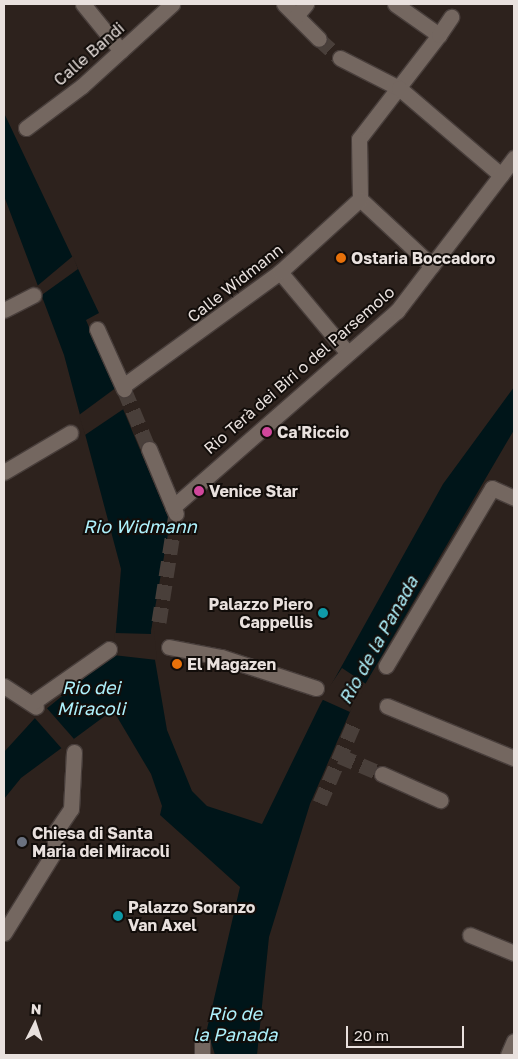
<!DOCTYPE html>
<html>
<head>
<meta charset="utf-8">
<style>
  body { margin:0 }
  #map { position:relative; width:518px; height:1059px; overflow:hidden; background:#2d221d; font-family:"Golos Text",sans-serif }
  div>[style] { position:absolute }
  [style*='--x'] { left:calc(var(--x)*1px); top:calc(var(--y)*1px); width:calc(var(--w)*1px); rotate:calc(var(--a)*1deg) }
  .water>* { inset:0; background:#001519 }
  .pier>* { inset:0; background:#2d221d }
  .minor-tunnel>* { height:15px; margin-top:-7.5px; transform-origin:0; background:repeating-linear-gradient(90deg,#493f3a 0 15px,transparent 0 23px) }
  .roads { filter:drop-shadow(1px 0 #483e3b) drop-shadow(-1px 0 #483e3b) drop-shadow(0 1px #483e3b) drop-shadow(0 -1px #483e3b) }
  .minor>* { height:15px; margin:-7.5px; padding:0 7.5px; transform-origin:7.5px; border-radius:7.5px; background:#746760 }
  .dots>* { width:14px; height:14px; translate:-50% -50%; box-sizing:border-box; border:2px solid #120d0a; border-radius:50% }
  span { translate:-50% -50%; white-space:nowrap; text-align:center; line-height:1.15; -webkit-text-stroke:4px #120d0a; paint-order:stroke }
  .street-label { font-size:16px; color:#e9e1de }
  .poi-label { font-size:16px; color:#e9e1de; font-weight:700 }
  .left { translate:0 -50%; text-align:left }
  .right { translate:-100% -50%; text-align:right }
  .water-label { font-size:18px; color:#aef1fc; font-style:italic }
  .frame { position:absolute; inset:0; border:5px solid #e9e1de; pointer-events:none }
  .north { position:absolute; left:10px; top:999px; width:50px; height:50px; -webkit-text-stroke:4px #120d0a; paint-order:stroke; rotate:4deg; font-size:14px; font-weight:700; line-height:20px; text-align:center; color:#e9e1de }
  .north::after { content:''; display:block; margin:auto; width:18px; height:22px; background:#e9e1de; clip-path:polygon(50% 0,100% 100%,50% 72%,0 100%) }
  .scale { position:absolute; left:346px; top:1026px; width:118px; height:22px; box-sizing:border-box; border:2px solid #e9e1de; border-top:0; padding-left:6px; font-size:15px; line-height:18px; white-space:nowrap; color:#e9e1de; -webkit-text-stroke:4px #120d0a; paint-order:stroke }
</style>
</head>
<body>
<div id="map">
  <div class="water">
    <div style="clip-path:polygon(4px 113px,99px 313px,86px 320px,170px 522px,151px 631px,155px 660px,167px 730px,192px 791px,207px 806px,262px 824px,320px 705px,443px 484px,514px 387px,514px 430px,353px 705px,310px 804px,269px 937px,257px 1055px,215px 1055px,207px 1029px,240px 887px,160px 815px,162px 806px,151px 774px,113px 710px,21px 778px,4px 799px,4px 752px,35px 718px,114px 654px,121px 569px,64px 355px,4px 196px)"></div>
  </div>
  <div class="pier">
    <div style="clip-path:polygon(73px 256px,78px 269px,39px 297px,36px 287px)"></div>
    <div style="clip-path:polygon(117px 387px,125px 408px,85px 435px,79px 415px)"></div>
    <div style="clip-path:polygon(153px 621px,157px 660px,113px 655px,115px 633px,151px 634px)"></div>
    <div style="clip-path:polygon(379px 663px,350px 712px,321px 699px,342px 668px,366px 684px)"></div>
    <div style="clip-path:polygon(45px 706px,74px 739px,63px 750px,33px 716px)"></div>
  </div>
  <div class="minor-tunnel">
    <div style="--x:319;--y:39;--w:28;--a:42"></div>
    <div style="--x:124;--y:389;--w:65;--a:67.4"></div>
    <div style="--x:159;--y:622;--w:109;--a:-81.1"></div>
    <div style="--x:340;--y:756;--w:46;--a:23.2"></div>
    <div style="--x:320;--y:803;--w:91;--a:-66.8"></div>
  </div>
  <div class="roads">
    <div class="minor">
      <div style="--x:83;--y:4;--w:60;--a:51"></div>
      <div style="--x:284;--y:4;--w:49;--a:45"></div>
      <div style="--x:395;--y:4;--w:54;--a:35.2"></div>
      <div style="--x:439;--y:35;--w:131;--a:127.6"></div>
      <div style="--x:359;--y:139;--w:60;--a:89"></div>
      <div style="--x:360;--y:199;--w:98;--a:42.9"></div>
      <div style="--x:296;--y:16;--w:16;--a:-50"></div>
      <div style="--x:439;--y:35;--w:22;--a:-56"></div>
      <div style="--x:340;--y:58;--w:66;--a:27"></div>
      <div style="--x:399;--y:88;--w:134;--a:40.5"></div>
      <div style="--x:26;--y:128;--w:70;--a:-36.9"></div>
      <div style="--x:82;--y:86;--w:122;--a:-42.3"></div>
      <div style="--x:280;--y:272;--w:104;--a:50.1"></div>
      <div style="--x:4;--y:310;--w:33;--a:-27"></div>
      <div style="--x:97;--y:329;--w:66;--a:65.8"></div>
      <div style="--x:123;--y:386;--w:194;--a:-36"></div>
      <div style="--x:280;--y:272;--w:108;--a:-42.4"></div>
      <div style="--x:149;--y:449;--w:70;--a:67.4"></div>
      <div style="--x:4;--y:472;--w:77;--a:-30.6"></div>
      <div style="--x:173;--y:507;--w:298;--a:-41.2"></div>
      <div style="--x:397;--y:311;--w:193;--a:-52.6"></div>
      <div style="--x:169;--y:647;--w:53;--a:10.9"></div>
      <div style="--x:221;--y:657;--w:100;--a:18.1"></div>
      <div style="--x:386;--y:666;--w:207;--a:-59.2"></div>
      <div style="--x:492;--y:488;--w:24;--a:24"></div>
      <div style="--x:4;--y:686;--w:38;--a:33"></div>
      <div style="--x:32;--y:703;--w:94;--a:-35"></div>
      <div style="--x:387;--y:706;--w:137;--a:22.3"></div>
      <div style="--x:382;--y:774;--w:64;--a:24.1"></div>
      <div style="--x:4;--y:933;--w:99;--a:-58.2"></div>
      <div style="--x:56;--y:849;--w:15;--a:-98"></div>
      <div style="--x:54;--y:834;--w:30;--a:-56"></div>
      <div style="--x:71;--y:809;--w:57;--a:-87"></div>
      <div style="--x:470;--y:935;--w:48;--a:22.2"></div>
      <div style="--x:202;--y:1055;--w:12;--a:-90"></div>
      <div style="--x:508;--y:1055;--w:15;--a:-67"></div>
    </div>
  </div>
  <div class="dots">
    <div style="left:341px;top:258px;background:#e8710a"></div>
    <div style="left:267px;top:432px;background:#d1479c"></div>
    <div style="left:199px;top:491px;background:#d1479c"></div>
    <div style="left:323px;top:613px;background:#0f9aa8"></div>
    <div style="left:177px;top:664px;background:#e8710a"></div>
    <div style="left:22px;top:842px;background:#6b7280"></div>
    <div style="left:118px;top:916px;background:#0f9aa8"></div>
  </div>
  <div class="street-label">
    <span style="left:89px;top:54px;rotate:-41deg">Calle Bandi</span>
    <span style="left:235px;top:283px;rotate:-38deg">Calle Widmann</span>
    <span style="left:299px;top:370px;rotate:-41deg">Rio Terà dei Biri o del Parsemolo</span>
  </div>
  <div class="poi-label">
    <span class="left" style="left:351px;top:258px">Ostaria Boccadoro</span>
    <span class="left" style="left:277px;top:432px">Ca'Riccio</span>
    <span class="left" style="left:209px;top:491px">Venice Star</span>
    <span class="right" style="left:313px;top:613px">Palazzo Piero<br>Cappellis</span>
    <span class="left" style="left:187px;top:664px">El Magazen</span>
    <span class="left" style="left:32px;top:842px">Chiesa di Santa<br>Maria dei Miracoli</span>
    <span class="left" style="left:128px;top:916px">Palazzo Soranzo<br>Van Axel</span>
  </div>
  <div class="water-label">
    <span style="left:140px;top:526px">Rio Widmann</span>
    <span style="left:378px;top:640px;rotate:-61deg">Rio de la Panada</span>
    <span style="left:91px;top:698px">Rio dei<br>Miracoli</span>
    <span style="left:235px;top:1024px">Rio de<br>la Panada</span>
  </div>
  <div class="frame"></div>
  <div class="north">N</div>
  <div class="scale">20 m</div>
</div>
</body>
</html>
